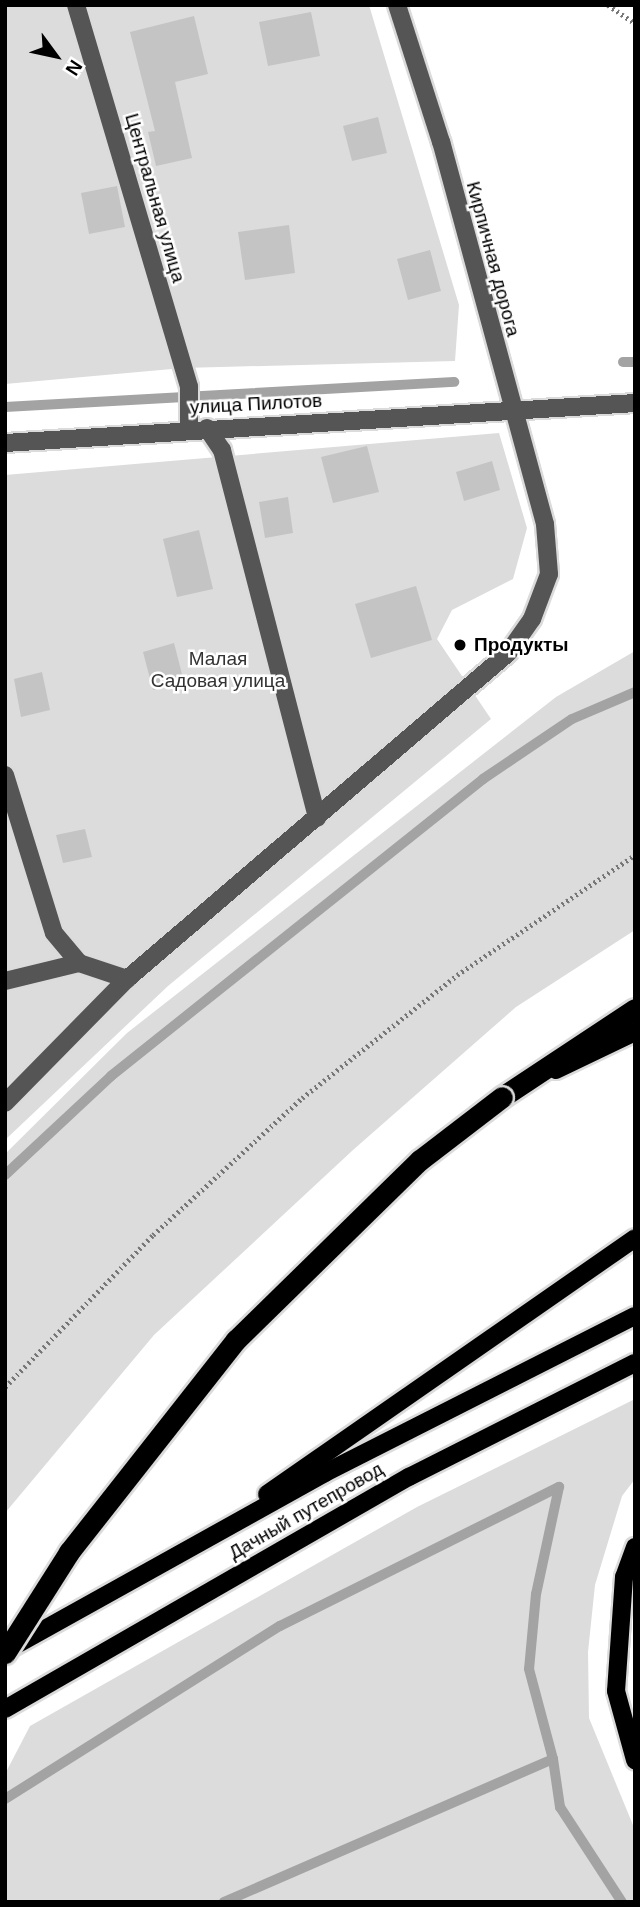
<!DOCTYPE html>
<html>
<head>
<meta charset="utf-8">
<style>
  body { margin:0 }
  #map { position:relative; width:640px; height:1907px; overflow:hidden; background:#fff; font-family:Helvetica,sans-serif }
  div>[style] { position:absolute }
  [style*='--x'] { left:calc(var(--x)*1px); top:calc(var(--y)*1px); width:calc(var(--w)*1px); rotate:calc(var(--a)*1deg) }
  .green>* { inset:0; background:#dcdcdc }
  .stream>* { height:10px; margin:-5px; padding:0 5px; transform-origin:5px; border-radius:5px; background:#a3a3a3 }
  .building>* { inset:0; background:#c4c4c4 }
  .path>* { height:4.5px; margin-top:-2.25px; transform-origin:0; background:repeating-linear-gradient(90deg,#777 0 2px,transparent 0 5.5px) }
  .roads { filter:drop-shadow(2px 0 #dbdbdb) drop-shadow(-2px 0 #dbdbdb) drop-shadow(0 2px #dbdbdb) drop-shadow(0 -2px #dbdbdb) }
  .minor>* { height:18px; margin:-9px; padding:0 9px; transform-origin:9px; border-radius:9px; background:#555 }
  .major>* { height:18px; margin:-9px; padding:0 9px; transform-origin:9px; border-radius:9px; background:#000 }
  .highway>* { height:21px; margin:-10.5px; padding:0 10.5px; transform-origin:10.5px; border-radius:10.5px; background:#000 }
  .bridges { filter:drop-shadow(2px 0 #dbdbdb) drop-shadow(-2px 0 #dbdbdb) drop-shadow(0 2px #dbdbdb) drop-shadow(0 -2px #dbdbdb) }
  .highway-bridge>* { height:21px; margin:-10.5px; padding:0 10.5px; transform-origin:10.5px; border-radius:10.5px; background:#000 }
  .dots>* { width:19px; height:19px; translate:-50% -50%; box-sizing:border-box; border:4px solid #fff; border-radius:50% }
  span { translate:-50% -50%; white-space:nowrap; text-align:center; line-height:1.15; -webkit-text-stroke:5px #fff; paint-order:stroke }
  .street-label { font-size:19px; color:#000 }
  .poi-label { font-size:19px; color:#000; font-weight:700 }
  .left { translate:0 -50%; text-align:left }
  .park-label { font-size:19px; color:#333 }
  .frame { position:absolute; inset:0; border:7px solid #000; pointer-events:none }
  .north { position:absolute; left:21px; top:21px; width:70px; height:70px; -webkit-text-stroke:5px #fff; paint-order:stroke; rotate:123deg; font-size:19px; font-weight:700; line-height:28px; text-align:center; color:#000 }
  .north::after { content:''; display:block; margin:auto; width:24px; height:32px; background:#000; clip-path:polygon(50% 0,100% 100%,50% 72%,0 100%) }
</style>
</head>
<body>
<div id="map">
  <div class="green">
    <div style="clip-path:polygon(5px 5px,369px 5px,459px 305px,455px 361px,183px 368px,5px 384px)"></div>
    <div style="clip-path:polygon(499px 433px,527px 528px,513px 579px,452px 610px,437px 639px,491px 719px,168px 986px,5px 1140px,5px 475px)"></div>
    <div style="clip-path:polygon(635px 651px,635px 930px,516px 1007px,353px 1150px,154px 1335px,5px 1513px,5px 1154px,127px 1033px,556px 697px)"></div>
    <div style="clip-path:polygon(635px 1399px,635px 1479px,622px 1496px,595px 1585px,588px 1652px,589px 1718px,635px 1830px,635px 1902px,5px 1902px,5px 1774px,30px 1726px,417px 1507px)"></div>
  </div>
  <div class="stream">
    <div style="--x:623;--y:362;--w:12;--a:0"></div>
    <div style="--x:5;--y:407;--w:450;--a:-3.2"></div>
    <div style="--x:5;--y:1175;--w:145;--a:-43"></div>
    <div style="--x:111;--y:1076;--w:476;--a:-38.6"></div>
    <div style="--x:483;--y:779;--w:107;--a:-34"></div>
    <div style="--x:572;--y:719;--w:69;--a:-23.2"></div>
    <div style="--x:553;--y:1759;--w:49;--a:81.7"></div>
    <div style="--x:560;--y:1807;--w:113;--a:56.9"></div>
    <div style="--x:5;--y:1799;--w:325;--a:-32.2"></div>
    <div style="--x:280;--y:1626;--w:312;--a:-26.5"></div>
    <div style="--x:559;--y:1487;--w:109;--a:102.1"></div>
    <div style="--x:536;--y:1594;--w:75;--a:95.3"></div>
    <div style="--x:529;--y:1669;--w:93;--a:75.1"></div>
    <div style="--x:553;--y:1759;--w:359;--a:156.5"></div>
  </div>
  <div class="building">
    <div style="clip-path:polygon(311px 12px,320px 56px,268px 66px,259px 22px)"></div>
    <div style="clip-path:polygon(194px 16px,208px 74px,175px 82px,192px 158px,156px 166px,148px 132px,155px 131px,130px 32px)"></div>
    <div style="clip-path:polygon(378px 117px,387px 153px,352px 161px,343px 126px)"></div>
    <div style="clip-path:polygon(117px 186px,125px 227px,89px 234px,81px 193px)"></div>
    <div style="clip-path:polygon(289px 225px,295px 273px,245px 280px,238px 232px)"></div>
    <div style="clip-path:polygon(430px 250px,441px 291px,408px 300px,397px 259px)"></div>
    <div style="clip-path:polygon(367px 446px,379px 492px,333px 503px,321px 457px)"></div>
    <div style="clip-path:polygon(492px 461px,500px 490px,464px 501px,456px 472px)"></div>
    <div style="clip-path:polygon(288px 497px,293px 533px,265px 538px,259px 502px)"></div>
    <div style="clip-path:polygon(199px 530px,213px 589px,177px 597px,163px 539px)"></div>
    <div style="clip-path:polygon(416px 586px,432px 640px,371px 658px,355px 604px)"></div>
    <div style="clip-path:polygon(174px 643px,184px 682px,153px 690px,143px 652px)"></div>
    <div style="clip-path:polygon(42px 672px,50px 710px,21px 717px,14px 679px)"></div>
    <div style="clip-path:polygon(85px 829px,92px 857px,63px 863px,56px 835px)"></div>
  </div>
  <div class="path">
    <div style="--x:608;--y:5;--w:32;--a:34"></div>
    <div style="--x:5;--y:1387;--w:212;--a:-45.8"></div>
    <div style="--x:153;--y:1235;--w:202;--a:-42.6"></div>
    <div style="--x:302;--y:1098;--w:198;--a:-38.4"></div>
    <div style="--x:457;--y:975;--w:215;--a:-34"></div>
  </div>
  <div class="roads">
    <div class="minor">
      <div style="--x:76;--y:5;--w:398;--a:73.5"></div>
      <div style="--x:189;--y:387;--w:41;--a:90"></div>
      <div style="--x:207;--y:428;--w:27;--a:56"></div>
      <div style="--x:222;--y:450;--w:380;--a:75.5"></div>
      <div style="--x:5;--y:443;--w:631;--a:-3.63"></div>
      <div style="--x:5;--y:775;--w:165;--a:72.8"></div>
      <div style="--x:54;--y:933;--w:39;--a:50"></div>
      <div style="--x:79;--y:963;--w:51;--a:18.4"></div>
      <div style="--x:5;--y:981;--w:76;--a:-13.7"></div>
      <div style="--x:5;--y:1103;--w:174;--a:-45.5"></div>
      <div style="--x:127;--y:979;--w:501;--a:-40.55"></div>
      <div style="--x:508;--y:653;--w:42;--a:-54.8"></div>
      <div style="--x:532;--y:619;--w:48;--a:-69.3"></div>
      <div style="--x:549;--y:574;--w:50;--a:-94.6"></div>
      <div style="--x:545;--y:524;--w:396;--a:-105.2"></div>
      <div style="--x:441;--y:142;--w:144;--a:-107.8"></div>
    </div>
    <div class="major">
      <div style="--x:556;--y:1070;--w:88;--a:-25.7"></div>
      <div style="--x:267;--y:1494;--w:448;--a:-34.8"></div>
      <div style="--x:635;--y:1547;--w:32;--a:110"></div>
      <div style="--x:624;--y:1577;--w:114;--a:94"></div>
      <div style="--x:616;--y:1691;--w:72;--a:74.6"></div>
      <div style="--x:7;--y:1650;--w:364;--a:-29.1"></div>
      <div style="--x:325;--y:1473;--w:347;--a:-26.9"></div>
      <div style="--x:5;--y:1709;--w:466;--a:-29.9"></div>
      <div style="--x:409;--y:1477;--w:253;--a:-26.8"></div>
    </div>
    <div class="highway">
      <div style="--x:502;--y:1097;--w:159;--a:-33.5"></div>
    </div>
  </div>
  <div class="bridges">
    <div class="highway-bridge">
      <div style="--x:5;--y:1653;--w:120;--a:-57.6"></div>
      <div style="--x:69;--y:1552;--w:270;--a:-51.8"></div>
      <div style="--x:236;--y:1340;--w:257;--a:-44.4"></div>
      <div style="--x:420;--y:1160;--w:103;--a:-37.5"></div>
    </div>
  </div>
  <div class="dots">
    <div style="left:460px;top:645px;background:#000"></div>
  </div>
  <div class="street-label">
    <span style="left:155px;top:198px;rotate:74deg">Центральная улица</span>
    <span style="left:493px;top:259px;rotate:75deg">Кирпичная дорога</span>
    <span style="left:256px;top:404px;rotate:-3deg">улица Пилотов</span>
    <span style="left:306px;top:1511px;rotate:-30deg">Дачный путепровод</span>
  </div>
  <div class="poi-label">
    <span class="left" style="left:474px;top:645px">Продукты</span>
  </div>
  <div class="park-label">
    <span style="left:218px;top:670px">Малая<br>Садовая улица</span>
  </div>
  <div class="frame"></div>
  <div class="north">N</div>
</div>
</body>
</html>
